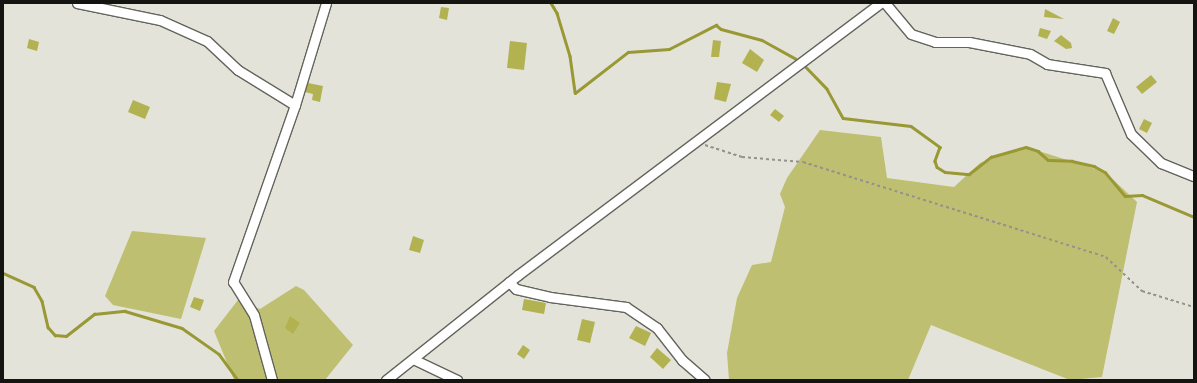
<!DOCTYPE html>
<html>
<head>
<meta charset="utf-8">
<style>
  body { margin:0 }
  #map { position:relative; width:1197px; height:383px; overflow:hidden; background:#e3e3da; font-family:Manrope,sans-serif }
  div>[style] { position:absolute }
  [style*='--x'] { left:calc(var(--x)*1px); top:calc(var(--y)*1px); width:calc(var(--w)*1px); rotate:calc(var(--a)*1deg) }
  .green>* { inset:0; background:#bfbf71 }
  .stream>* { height:2.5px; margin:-1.25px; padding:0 1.25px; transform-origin:1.25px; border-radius:1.25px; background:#999835 }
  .building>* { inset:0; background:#b2b251 }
  .path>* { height:1.5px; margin-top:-0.75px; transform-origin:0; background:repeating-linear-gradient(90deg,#93938c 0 3px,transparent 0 6px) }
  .roads { filter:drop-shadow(1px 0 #63645c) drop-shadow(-1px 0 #63645c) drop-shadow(0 1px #63645c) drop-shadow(0 -1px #63645c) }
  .minor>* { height:9px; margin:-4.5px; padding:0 4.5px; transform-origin:4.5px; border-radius:4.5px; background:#fff }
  span { translate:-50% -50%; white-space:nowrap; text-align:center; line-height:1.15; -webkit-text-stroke:3px #f0f0e8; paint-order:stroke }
  .frame { position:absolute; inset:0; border:4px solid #141411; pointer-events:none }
</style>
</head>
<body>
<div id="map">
  <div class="green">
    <div style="clip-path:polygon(820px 130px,881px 137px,887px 178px,954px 187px,980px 163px,1026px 147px,1105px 172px,1137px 202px,1102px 377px,1070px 380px,931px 325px,908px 380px,729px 380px,727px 353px,737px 298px,752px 265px,771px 262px,785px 207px,780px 194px,787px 178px)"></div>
    <div style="clip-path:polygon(132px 231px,206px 238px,181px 319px,113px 305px,105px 296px)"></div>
    <div style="clip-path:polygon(296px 286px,304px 290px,353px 345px,325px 380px,234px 380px,214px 331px,238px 300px,260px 309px)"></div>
  </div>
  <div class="stream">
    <div style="--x:551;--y:3;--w:12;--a:59"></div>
    <div style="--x:557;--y:13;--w:45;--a:73.2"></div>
    <div style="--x:570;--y:56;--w:37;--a:82"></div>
    <div style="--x:575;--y:93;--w:67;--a:-37.7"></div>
    <div style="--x:628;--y:52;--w:41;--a:-4.2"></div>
    <div style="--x:669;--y:49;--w:53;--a:-27.1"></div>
    <div style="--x:716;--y:25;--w:6;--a:39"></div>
    <div style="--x:721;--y:29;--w:42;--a:15"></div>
    <div style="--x:762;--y:40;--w:38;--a:29"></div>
    <div style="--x:806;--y:67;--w:30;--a:46"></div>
    <div style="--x:827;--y:89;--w:33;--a:61"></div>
    <div style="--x:843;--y:118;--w:68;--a:6.7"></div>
    <div style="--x:911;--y:126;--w:36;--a:36"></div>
    <div style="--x:940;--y:147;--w:15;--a:110"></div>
    <div style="--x:935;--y:161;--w:6;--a:72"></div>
    <div style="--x:937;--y:167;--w:9;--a:32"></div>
    <div style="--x:945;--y:172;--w:24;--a:5"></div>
    <div style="--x:969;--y:174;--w:28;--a:-38"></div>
    <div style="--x:991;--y:157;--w:36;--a:-16"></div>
    <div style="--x:1026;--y:147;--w:13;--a:18"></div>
    <div style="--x:1038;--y:151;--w:13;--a:42"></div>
    <div style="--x:1048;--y:160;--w:24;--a:2"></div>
    <div style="--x:1072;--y:161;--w:23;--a:13"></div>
    <div style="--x:1094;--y:166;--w:13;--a:29"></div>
    <div style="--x:1105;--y:172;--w:31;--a:50"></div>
    <div style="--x:1125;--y:196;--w:17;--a:-3"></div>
    <div style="--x:1142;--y:195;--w:56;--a:22.9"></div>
    <div style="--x:3;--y:273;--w:34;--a:24"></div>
    <div style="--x:34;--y:287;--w:16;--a:60"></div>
    <div style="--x:42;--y:301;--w:27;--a:77"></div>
    <div style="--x:48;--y:327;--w:11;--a:49"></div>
    <div style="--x:55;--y:335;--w:11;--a:5"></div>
    <div style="--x:66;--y:336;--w:36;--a:-38"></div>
    <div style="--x:94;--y:314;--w:31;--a:-6"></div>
    <div style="--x:125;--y:311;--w:59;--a:16.6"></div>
    <div style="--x:182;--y:328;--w:45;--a:35.1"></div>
    <div style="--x:219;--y:354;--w:32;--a:54"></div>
  </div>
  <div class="building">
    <div style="clip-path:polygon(441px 7px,449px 8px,447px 20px,439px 18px)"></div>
    <div style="clip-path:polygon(1045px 9px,1064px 19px,1044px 17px)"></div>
    <div style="clip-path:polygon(1113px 18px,1120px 22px,1114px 34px,1107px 31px)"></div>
    <div style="clip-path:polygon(1040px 28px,1051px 31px,1047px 39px,1038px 36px)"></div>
    <div style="clip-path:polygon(1061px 35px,1071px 43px,1072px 48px,1066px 49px,1054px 41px)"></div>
    <div style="clip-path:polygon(29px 39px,39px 42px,37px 51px,27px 48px)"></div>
    <div style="clip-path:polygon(713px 40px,721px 41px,719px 57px,711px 57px)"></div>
    <div style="clip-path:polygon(510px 41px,527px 43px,524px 70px,507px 68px)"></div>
    <div style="clip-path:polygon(750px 49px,764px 60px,757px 72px,742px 63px)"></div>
    <div style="clip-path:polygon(1151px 75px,1157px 82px,1142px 94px,1136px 87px)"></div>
    <div style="clip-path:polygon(717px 82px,731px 84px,726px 102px,714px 99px)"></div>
    <div style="clip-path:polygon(308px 83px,323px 86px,320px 102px,312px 100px,313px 94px,305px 92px)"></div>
    <div style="clip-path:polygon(133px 100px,150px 107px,145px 119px,128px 112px)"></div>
    <div style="clip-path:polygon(775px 109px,784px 116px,779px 122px,770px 115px)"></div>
    <div style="clip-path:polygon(1144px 119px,1152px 123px,1147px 133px,1139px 129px)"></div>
    <div style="clip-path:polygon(413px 236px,424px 240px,420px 253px,409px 250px)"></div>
    <div style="clip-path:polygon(194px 297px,204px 300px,200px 311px,190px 307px)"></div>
    <div style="clip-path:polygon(524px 299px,546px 303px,544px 314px,522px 310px)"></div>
    <div style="clip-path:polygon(290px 316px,300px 323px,293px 334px,285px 328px)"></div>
    <div style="clip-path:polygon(582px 319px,595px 322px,590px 343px,577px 340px)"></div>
    <div style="clip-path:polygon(636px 326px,651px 333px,645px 346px,629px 338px)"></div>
    <div style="clip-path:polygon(523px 345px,530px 350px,524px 359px,517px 354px)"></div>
    <div style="clip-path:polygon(657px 348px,671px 360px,663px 369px,650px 357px)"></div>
  </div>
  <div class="path">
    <div style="--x:705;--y:145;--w:39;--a:18"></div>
    <div style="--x:742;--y:157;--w:61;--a:4.7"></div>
    <div style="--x:803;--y:162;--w:318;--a:17.4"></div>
    <div style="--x:1106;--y:257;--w:50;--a:43.4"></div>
    <div style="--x:1142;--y:291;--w:54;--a:17.1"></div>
  </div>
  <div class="roads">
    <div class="minor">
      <div style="--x:77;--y:3;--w:85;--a:11.6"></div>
      <div style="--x:160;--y:20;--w:51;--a:24.1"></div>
      <div style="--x:207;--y:41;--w:42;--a:43.1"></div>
      <div style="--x:238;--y:70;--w:67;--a:31.6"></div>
      <div style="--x:295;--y:105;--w:107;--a:-73.1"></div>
      <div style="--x:885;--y:3;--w:40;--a:50"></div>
      <div style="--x:911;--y:34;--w:25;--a:18"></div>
      <div style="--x:935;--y:42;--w:34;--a:0"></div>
      <div style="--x:969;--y:42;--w:62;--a:11.1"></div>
      <div style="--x:1030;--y:54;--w:20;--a:30"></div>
      <div style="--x:1047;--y:64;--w:59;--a:8.8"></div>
      <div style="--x:1105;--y:73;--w:66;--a:66.9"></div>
      <div style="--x:1131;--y:134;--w:42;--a:44"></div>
      <div style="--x:1161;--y:163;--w:35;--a:22"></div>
      <div style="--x:509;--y:282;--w:10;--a:45"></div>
      <div style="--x:516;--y:289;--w:35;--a:13"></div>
      <div style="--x:550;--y:297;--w:77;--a:7.5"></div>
      <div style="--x:626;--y:307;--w:37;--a:34"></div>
      <div style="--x:657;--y:328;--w:41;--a:52"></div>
      <div style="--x:682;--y:360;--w:30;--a:41"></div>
      <div style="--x:413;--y:359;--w:49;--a:25.5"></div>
      <div style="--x:272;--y:380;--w:67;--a:-105.5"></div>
      <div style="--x:254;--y:315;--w:39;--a:-122"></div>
      <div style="--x:233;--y:282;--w:188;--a:-70.7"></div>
      <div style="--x:386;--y:380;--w:169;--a:-38.5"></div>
      <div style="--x:518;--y:275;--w:453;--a:-36.9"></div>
    </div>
  </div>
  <div class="frame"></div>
</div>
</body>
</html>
